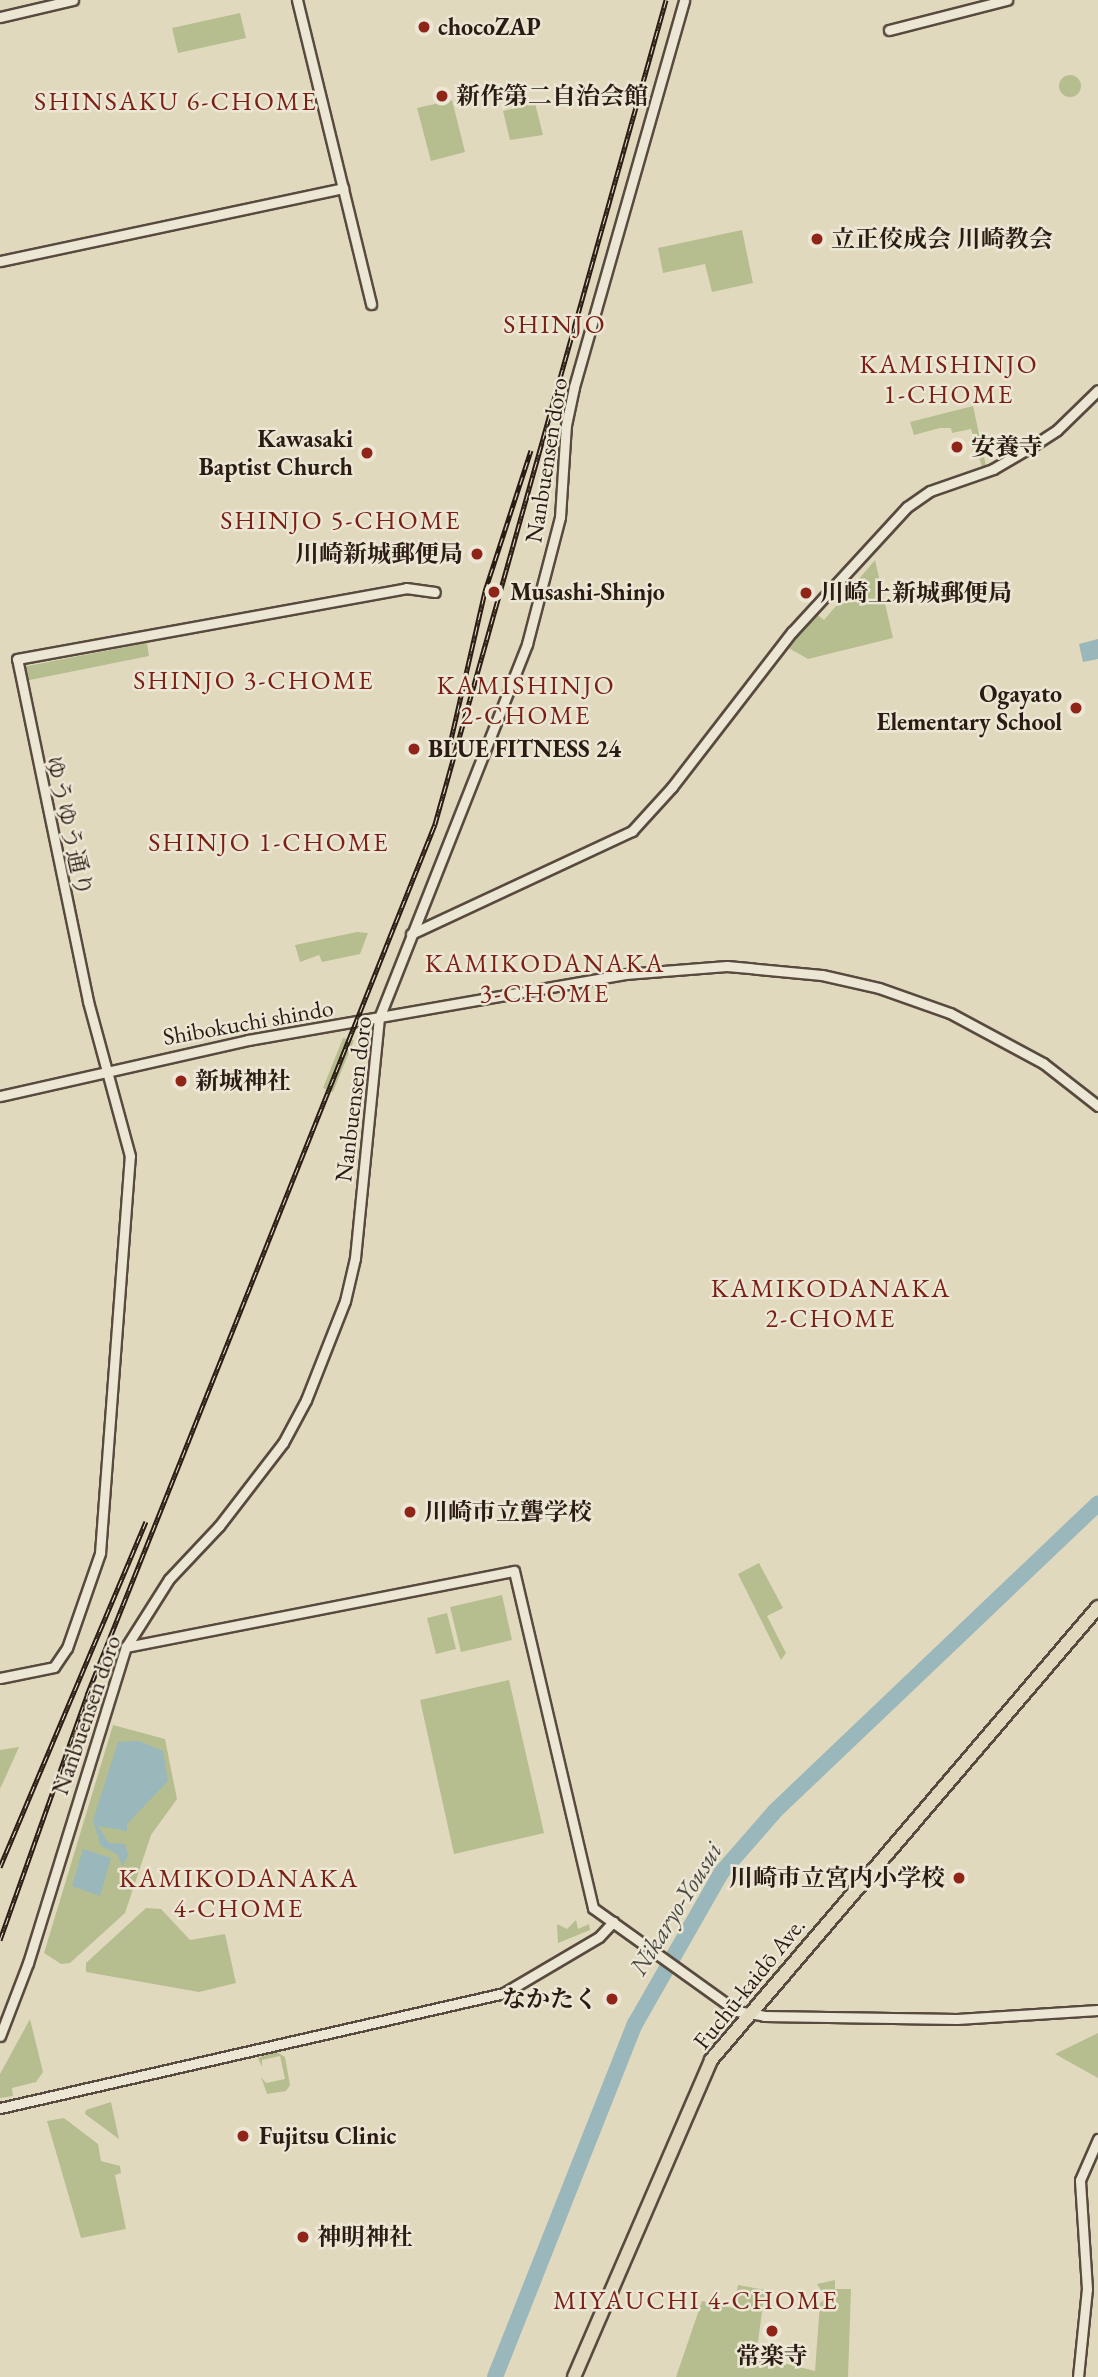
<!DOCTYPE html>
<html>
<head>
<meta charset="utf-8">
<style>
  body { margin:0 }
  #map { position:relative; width:1098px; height:2377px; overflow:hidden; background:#e1d9bd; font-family:"EB Garamond","Noto Serif JP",serif }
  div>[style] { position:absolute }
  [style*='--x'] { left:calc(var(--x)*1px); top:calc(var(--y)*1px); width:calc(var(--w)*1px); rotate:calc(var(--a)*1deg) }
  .green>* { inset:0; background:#b6be8f }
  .round { border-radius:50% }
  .water>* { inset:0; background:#9ab7bc }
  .river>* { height:16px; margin:-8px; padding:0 8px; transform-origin:8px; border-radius:8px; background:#9ab7bc }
  .roads { filter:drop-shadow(2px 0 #584a3e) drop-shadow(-2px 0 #584a3e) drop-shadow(0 2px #584a3e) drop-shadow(0 -2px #584a3e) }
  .minor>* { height:9px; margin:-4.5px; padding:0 4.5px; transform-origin:4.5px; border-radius:4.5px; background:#ece6d4 }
  .highway>* { height:12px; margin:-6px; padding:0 6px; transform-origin:6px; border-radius:6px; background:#e1d9bd }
  .rail>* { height:5px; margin-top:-2.5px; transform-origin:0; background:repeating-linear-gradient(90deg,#ece6d4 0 8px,#2a1b13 0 16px); box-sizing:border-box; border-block:2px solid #2a1b13 }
  .dots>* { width:19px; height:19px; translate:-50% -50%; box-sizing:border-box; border:4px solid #ece6d4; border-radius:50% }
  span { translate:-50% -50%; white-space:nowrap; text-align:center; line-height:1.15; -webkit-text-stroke:5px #ece6d4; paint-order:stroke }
  .poi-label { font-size:24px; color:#2a1b13; font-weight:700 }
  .left { translate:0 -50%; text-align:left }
  .right { translate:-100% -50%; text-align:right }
  .street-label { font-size:24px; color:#2a1b13 }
  .neighbourhood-label { font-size:26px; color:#7a1f14; letter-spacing:2px }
  .water-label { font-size:26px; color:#4c4a46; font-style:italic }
</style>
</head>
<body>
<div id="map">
  <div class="green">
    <div style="clip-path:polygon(240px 13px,246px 38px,178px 53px,172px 28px)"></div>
    <div class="round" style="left:1059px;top:75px;width:22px;height:22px"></div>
    <div style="clip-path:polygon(452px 100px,465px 152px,431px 161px,417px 108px)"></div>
    <div style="clip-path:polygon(535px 103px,543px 135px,510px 140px,503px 111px)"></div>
    <div style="clip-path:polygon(742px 230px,753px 283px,712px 292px,705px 264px,663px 273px,658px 248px)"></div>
    <div style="clip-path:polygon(973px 406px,986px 466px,982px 467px,971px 429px,952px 433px,951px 428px,940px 428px,914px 435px,910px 422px)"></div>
    <div style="clip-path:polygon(875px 560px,893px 638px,808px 659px,785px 646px,815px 613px,824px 620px)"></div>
    <div style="clip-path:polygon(147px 643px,149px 656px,25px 681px,22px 667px)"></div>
    <div style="clip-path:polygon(357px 932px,368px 933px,360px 954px,322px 962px,319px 955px,300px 962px,295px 945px)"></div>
    <div style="clip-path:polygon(343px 1038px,354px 1040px,333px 1092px,323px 1088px)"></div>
    <div style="clip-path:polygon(759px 1563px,783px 1608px,767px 1616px,786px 1653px,781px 1660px,738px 1574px)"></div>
    <div style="clip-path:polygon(502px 1595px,512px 1640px,461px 1652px,450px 1607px)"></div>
    <div style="clip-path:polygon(447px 1613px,456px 1649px,436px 1654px,427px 1618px)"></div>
    <div style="clip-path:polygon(509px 1680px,544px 1833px,454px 1854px,420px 1700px)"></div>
    <div style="clip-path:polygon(113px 1725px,165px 1739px,177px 1799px,151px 1835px,125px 1913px,70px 1963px,61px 1964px,44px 1953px)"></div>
    <div style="clip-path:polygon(19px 1747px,1px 1787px,0 1788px,0 1750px)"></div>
    <div style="clip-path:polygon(146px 1908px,161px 1909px,190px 1940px,225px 1934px,236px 1983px,199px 1992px,86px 1972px,86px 1963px)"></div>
    <div style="clip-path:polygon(576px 1920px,578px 1929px,589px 1924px,590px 1930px,558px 1943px,557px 1924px,567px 1929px)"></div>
    <div style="clip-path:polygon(30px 2019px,43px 2072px,36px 2082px,12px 2088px,13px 2096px,0 2098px,0 2074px)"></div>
    <div style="clip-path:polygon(1098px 2033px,1098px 2078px,1055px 2054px)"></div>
    <div style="clip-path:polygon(275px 2051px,285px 2057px,290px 2085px,286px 2091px,267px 2094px,261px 2077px,266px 2083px,285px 2079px,280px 2056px,262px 2060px,262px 2067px,258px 2058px)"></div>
    <div style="clip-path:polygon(111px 2102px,119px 2139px,85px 2114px,86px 2110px)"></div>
    <div style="clip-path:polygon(64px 2118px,98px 2144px,101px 2161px,120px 2166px,121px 2173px,115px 2175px,126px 2229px,81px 2238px,47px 2121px)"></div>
    <div style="clip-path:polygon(835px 2280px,835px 2289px,851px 2289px,848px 2377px,676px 2377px,702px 2301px,733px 2308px,738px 2285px,765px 2290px,756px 2356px,815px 2371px,820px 2303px,826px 2298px,817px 2284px)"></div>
  </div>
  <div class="water">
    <div style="clip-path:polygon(1098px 639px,1098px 659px,1083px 662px,1079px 644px)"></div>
    <div style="clip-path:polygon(139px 1741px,163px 1751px,168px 1781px,127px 1824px,127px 1831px,98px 1826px,109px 1843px,125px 1844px,128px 1855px,123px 1866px,117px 1854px,101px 1846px,93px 1821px,118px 1742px)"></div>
    <div style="clip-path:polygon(83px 1849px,111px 1858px,100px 1896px,72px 1886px)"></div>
  </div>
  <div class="river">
    <div style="--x:495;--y:2377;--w:380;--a:-68.4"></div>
    <div style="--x:635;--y:2024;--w:174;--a:-60.3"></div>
    <div style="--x:721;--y:1873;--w:82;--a:-48.9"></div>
    <div style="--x:775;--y:1811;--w:446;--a:-43.6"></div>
  </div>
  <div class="roads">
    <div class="minor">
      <div style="--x:297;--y:0;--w:313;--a:76.3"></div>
      <div style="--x:0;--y:17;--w:75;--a:-13.1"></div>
      <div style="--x:889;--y:30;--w:122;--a:-14.3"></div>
      <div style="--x:0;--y:261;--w:351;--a:-12"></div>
      <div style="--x:411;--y:934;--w:244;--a:-25"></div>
      <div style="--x:632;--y:831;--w:59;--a:-47.7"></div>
      <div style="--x:672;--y:787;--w:196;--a:-52.3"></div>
      <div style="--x:792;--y:632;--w:170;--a:-47.4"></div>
      <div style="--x:907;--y:507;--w:28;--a:-35"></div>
      <div style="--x:930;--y:491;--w:67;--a:-19.2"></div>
      <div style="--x:993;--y:469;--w:44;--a:-30.1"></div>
      <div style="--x:1031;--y:447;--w:31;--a:-33"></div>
      <div style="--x:1057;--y:430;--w:57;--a:-44.3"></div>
      <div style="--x:0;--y:1096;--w:254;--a:-12.7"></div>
      <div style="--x:248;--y:1040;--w:383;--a:-9.9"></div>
      <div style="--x:625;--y:974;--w:102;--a:-4.5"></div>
      <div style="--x:727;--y:966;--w:95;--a:5.4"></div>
      <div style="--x:822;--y:975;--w:58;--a:12.8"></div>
      <div style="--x:879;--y:988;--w:75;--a:19.4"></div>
      <div style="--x:950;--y:1013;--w:106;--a:28.3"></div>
      <div style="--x:1043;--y:1063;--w:70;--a:38"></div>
      <div style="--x:126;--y:1647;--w:395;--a:-11.1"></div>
      <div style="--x:514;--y:1571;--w:346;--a:76.8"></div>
      <div style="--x:593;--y:1908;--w:177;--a:35.6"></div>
      <div style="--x:737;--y:2011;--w:27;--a:10"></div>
      <div style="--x:764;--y:2016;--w:193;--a:0.9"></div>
      <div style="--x:957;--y:2019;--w:141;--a:-3.7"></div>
      <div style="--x:0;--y:1678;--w:55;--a:-11.5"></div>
      <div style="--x:54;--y:1667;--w:23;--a:-56"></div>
      <div style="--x:67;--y:1648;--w:101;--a:-70.8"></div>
      <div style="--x:100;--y:1553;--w:398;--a:-85.7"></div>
      <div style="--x:130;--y:1156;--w:161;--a:-105.2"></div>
      <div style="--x:88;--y:1001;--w:349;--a:-101.7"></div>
      <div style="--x:17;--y:659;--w:395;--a:-10.3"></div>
      <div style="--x:406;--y:588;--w:29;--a:8"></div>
      <div style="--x:0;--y:2036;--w:78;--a:-69"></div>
      <div style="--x:28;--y:1963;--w:331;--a:-72.8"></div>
      <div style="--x:126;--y:1647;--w:80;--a:-57.7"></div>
      <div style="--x:169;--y:1579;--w:73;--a:-46.7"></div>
      <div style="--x:219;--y:1526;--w:105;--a:-52.4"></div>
      <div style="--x:283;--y:1443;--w:49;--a:-61.9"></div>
      <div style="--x:306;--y:1400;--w:106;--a:-68.5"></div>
      <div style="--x:345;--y:1301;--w:44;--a:-76.9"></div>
      <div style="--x:355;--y:1258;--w:241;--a:-84.3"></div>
      <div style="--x:379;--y:1018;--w:402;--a:-68.4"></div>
      <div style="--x:527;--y:644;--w:131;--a:-75.4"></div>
      <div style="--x:560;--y:517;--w:92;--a:-86.3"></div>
      <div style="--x:566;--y:425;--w:39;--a:-78"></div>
      <div style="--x:574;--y:387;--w:402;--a:-74.1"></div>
      <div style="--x:0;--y:2108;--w:517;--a:-12.85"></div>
      <div style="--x:504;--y:1993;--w:110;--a:-30.5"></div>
      <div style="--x:599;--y:1937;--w:21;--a:-47"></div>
      <div style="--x:1078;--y:2377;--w:88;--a:-84.2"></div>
      <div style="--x:1087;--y:2289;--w:109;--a:-93.7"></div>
      <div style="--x:1080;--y:2180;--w:45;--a:-66.3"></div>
    </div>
    <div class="highway">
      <div style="--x:574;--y:2377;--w:345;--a:-66.6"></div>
      <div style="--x:711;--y:2060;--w:596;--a:-49.49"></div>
    </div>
  </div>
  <div class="rail">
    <div style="--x:450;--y:744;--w:157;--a:-77.1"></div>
    <div style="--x:485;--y:591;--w:148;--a:-71.9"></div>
    <div style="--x:0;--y:1867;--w:375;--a:-67.1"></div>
    <div style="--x:0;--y:1940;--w:260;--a:-70.4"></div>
    <div style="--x:87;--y:1695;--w:938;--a:-68.22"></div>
    <div style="--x:435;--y:824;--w:856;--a:-74.34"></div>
  </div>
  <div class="dots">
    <div style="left:424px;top:27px;background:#8f2418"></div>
    <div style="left:442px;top:96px;background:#8f2418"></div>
    <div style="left:817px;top:239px;background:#8f2418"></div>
    <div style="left:957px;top:447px;background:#8f2418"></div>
    <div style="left:367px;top:453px;background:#8f2418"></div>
    <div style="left:477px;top:554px;background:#8f2418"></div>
    <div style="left:494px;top:592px;background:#8f2418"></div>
    <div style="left:806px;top:593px;background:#8f2418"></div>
    <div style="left:1076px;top:708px;background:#8f2418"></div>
    <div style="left:414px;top:749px;background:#8f2418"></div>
    <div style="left:181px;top:1081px;background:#8f2418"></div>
    <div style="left:410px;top:1512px;background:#8f2418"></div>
    <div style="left:959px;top:1878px;background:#8f2418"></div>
    <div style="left:612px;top:1999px;background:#8f2418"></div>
    <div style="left:243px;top:2136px;background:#8f2418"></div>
    <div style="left:303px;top:2237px;background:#8f2418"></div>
    <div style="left:772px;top:2331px;background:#8f2418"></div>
  </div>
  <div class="poi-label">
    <span class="left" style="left:438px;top:27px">chocoZAP</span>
    <span class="left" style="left:456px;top:96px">新作第二自治会館</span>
    <span class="left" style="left:831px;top:239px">立正佼成会 川崎教会</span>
    <span class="right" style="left:353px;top:453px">Kawasaki<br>Baptist Church</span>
    <span class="left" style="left:971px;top:447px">安養寺</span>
    <span class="right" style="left:463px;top:554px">川崎新城郵便局</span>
    <span class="left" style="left:510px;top:592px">Musashi-Shinjo</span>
    <span class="left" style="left:820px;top:593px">川崎上新城郵便局</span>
    <span class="right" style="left:1062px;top:708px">Ogayato<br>Elementary School</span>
    <span class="left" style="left:428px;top:749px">BLUE FITNESS 24</span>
    <span class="left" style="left:195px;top:1081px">新城神社</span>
    <span class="left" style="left:424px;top:1512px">川崎市立聾学校</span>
    <span class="right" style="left:945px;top:1878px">川崎市立宮内小学校</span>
    <span class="right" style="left:598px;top:1999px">なかたく</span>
    <span class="left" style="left:259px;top:2136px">Fujitsu Clinic</span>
    <span class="left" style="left:317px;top:2237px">神明神社</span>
    <span style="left:772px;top:2356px">常楽寺</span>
  </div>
  <div class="street-label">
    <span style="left:546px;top:460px;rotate:-81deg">Nanbuensen doro</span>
    <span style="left:69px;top:826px;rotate:77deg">ゆうゆう通り</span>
    <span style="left:248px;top:1022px;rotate:-10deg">Shibokuchi shindo</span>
    <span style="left:353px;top:1099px;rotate:-83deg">Nanbuensen doro</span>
    <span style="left:86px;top:1715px;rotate:-71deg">Nanbuensen doro</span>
    <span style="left:749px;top:1983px;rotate:-51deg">Fuchū-kaidō Ave.</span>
  </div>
  <div class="neighbourhood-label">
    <span style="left:176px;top:102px">SHINSAKU 6-CHOME</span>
    <span style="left:555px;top:325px">SHINJO</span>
    <span style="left:949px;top:380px">KAMISHINJO<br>1-CHOME</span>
    <span style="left:341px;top:521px">SHINJO 5-CHOME</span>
    <span style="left:254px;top:681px">SHINJO 3-CHOME</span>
    <span style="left:526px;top:701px">KAMISHINJO<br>2-CHOME</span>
    <span style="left:269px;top:843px">SHINJO 1-CHOME</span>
    <span style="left:545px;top:979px">KAMIKODANAKA<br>3-CHOME</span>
    <span style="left:831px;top:1304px">KAMIKODANAKA<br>2-CHOME</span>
    <span style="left:239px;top:1894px">KAMIKODANAKA<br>4-CHOME</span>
    <span style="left:696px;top:2301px">MIYAUCHI 4-CHOME</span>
  </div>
  <div class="water-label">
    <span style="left:676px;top:1909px;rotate:-58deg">Nikaryo-Yousui</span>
  </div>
</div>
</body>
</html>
